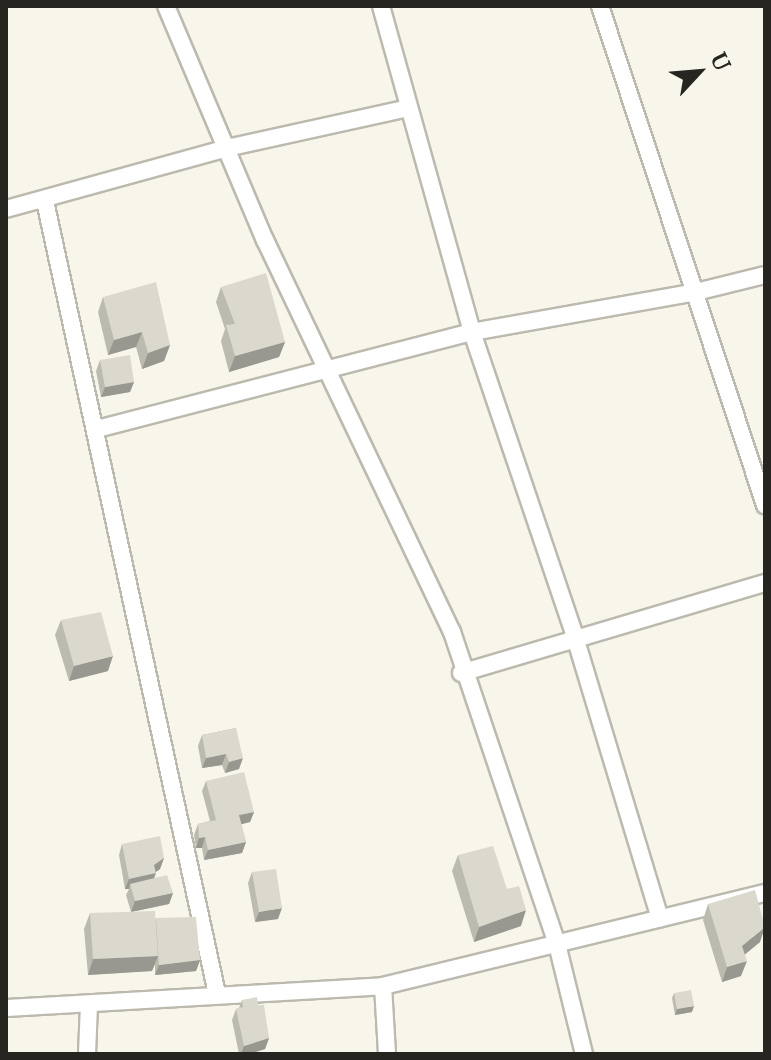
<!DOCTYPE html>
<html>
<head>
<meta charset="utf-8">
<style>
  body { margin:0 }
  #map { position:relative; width:771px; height:1060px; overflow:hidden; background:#f8f6ea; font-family:Merriweather,serif }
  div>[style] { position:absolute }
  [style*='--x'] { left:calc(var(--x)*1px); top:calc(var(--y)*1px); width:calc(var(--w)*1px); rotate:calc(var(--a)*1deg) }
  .roads { filter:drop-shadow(2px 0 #bcbaae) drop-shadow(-2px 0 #bcbaae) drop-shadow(0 2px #bcbaae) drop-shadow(0 -2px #bcbaae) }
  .minor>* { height:16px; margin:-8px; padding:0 8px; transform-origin:8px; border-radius:8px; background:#fff }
  .wall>* { inset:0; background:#bcbbb0 }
  .shaded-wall>* { inset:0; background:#999890 }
  .building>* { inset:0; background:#dbd9cd }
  span { translate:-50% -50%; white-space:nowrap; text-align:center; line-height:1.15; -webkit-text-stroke:8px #f8f6ea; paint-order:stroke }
  .frame { position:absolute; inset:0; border:8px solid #262520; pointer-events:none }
  .north { position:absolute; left:659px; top:32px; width:80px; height:80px; -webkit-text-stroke:6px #f8f6ea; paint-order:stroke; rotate:64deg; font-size:22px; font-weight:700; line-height:32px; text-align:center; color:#262520 }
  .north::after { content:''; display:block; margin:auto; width:28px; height:36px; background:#262520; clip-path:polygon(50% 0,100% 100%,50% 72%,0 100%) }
</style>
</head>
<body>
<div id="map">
  <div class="roads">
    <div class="minor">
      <div style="--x:166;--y:6;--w:254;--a:67.1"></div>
      <div style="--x:265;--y:240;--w:434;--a:64.5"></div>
      <div style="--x:452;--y:632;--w:329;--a:71.4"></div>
      <div style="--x:557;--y:944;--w:113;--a:76.2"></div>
      <div style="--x:381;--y:6;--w:338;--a:74.4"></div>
      <div style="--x:472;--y:332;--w:322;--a:71.3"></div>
      <div style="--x:575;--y:637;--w:294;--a:73.2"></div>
      <div style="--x:600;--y:6;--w:526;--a:71.7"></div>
      <div style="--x:45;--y:201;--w:811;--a:77.76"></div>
      <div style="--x:6;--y:209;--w:233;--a:-15.4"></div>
      <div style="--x:231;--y:147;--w:182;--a:-12.4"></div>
      <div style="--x:97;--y:429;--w:387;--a:-14.5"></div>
      <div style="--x:472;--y:332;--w:223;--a:-10.1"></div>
      <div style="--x:692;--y:293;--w:75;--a:-13.9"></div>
      <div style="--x:461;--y:673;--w:317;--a:-16.5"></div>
      <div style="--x:383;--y:986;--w:68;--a:86.6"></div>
      <div style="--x:6;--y:1008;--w:378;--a:-3.3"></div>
      <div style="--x:383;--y:986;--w:393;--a:-13.7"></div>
      <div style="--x:87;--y:1054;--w:49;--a:-87.7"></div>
    </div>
  </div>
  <div class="wall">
    <div style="clip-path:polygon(221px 287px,285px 342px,279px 357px,229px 372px,221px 341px,225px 329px,216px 302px)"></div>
    <div style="clip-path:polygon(103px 297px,170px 345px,164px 361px,142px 369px,136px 347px,108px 355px,98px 312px)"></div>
    <div style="clip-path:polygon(100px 360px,134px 382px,130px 392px,101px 397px,96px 371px)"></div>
    <div style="clip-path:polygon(61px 620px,108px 671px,69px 681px,55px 635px)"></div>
    <div style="clip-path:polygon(236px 728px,239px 769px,225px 773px,222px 765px,202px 768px,198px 746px,202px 735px)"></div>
    <div style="clip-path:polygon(206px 781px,254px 812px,250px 822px,241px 824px,246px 842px,242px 853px,204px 860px,202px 848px,196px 848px,194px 835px,198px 824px,210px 821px,202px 791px)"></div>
    <div style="clip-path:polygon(122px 844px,164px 858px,160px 869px,156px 872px,154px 878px,173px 893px,169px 904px,131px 912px,126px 895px,129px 889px,125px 889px,119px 855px)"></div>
    <div style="clip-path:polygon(458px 855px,507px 889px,521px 926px,474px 942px,452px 871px)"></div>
    <div style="clip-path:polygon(252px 872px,278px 919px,255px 922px,248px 883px)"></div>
    <div style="clip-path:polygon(708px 904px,760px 942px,745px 954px,741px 976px,722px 982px,703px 920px)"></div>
    <div style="clip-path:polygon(90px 913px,155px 921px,156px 918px,200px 960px,196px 971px,155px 975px,155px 964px,152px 971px,88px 975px,84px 929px)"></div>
    <div style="clip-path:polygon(674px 993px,692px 1012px,675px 1015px,672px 998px)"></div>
    <div style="clip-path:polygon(242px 1000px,258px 1005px,269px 1038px,265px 1049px,249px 1054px,239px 1054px,232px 1020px,236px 1009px,239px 1008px)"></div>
  </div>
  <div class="shaded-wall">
    <div style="clip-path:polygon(142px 332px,136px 347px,108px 355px,114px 340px)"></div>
    <div style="clip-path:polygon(285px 342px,279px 357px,229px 372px,235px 356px)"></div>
    <div style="clip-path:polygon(170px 345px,164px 361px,142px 369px,148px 353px)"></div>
    <div style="clip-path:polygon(134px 382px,130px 392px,101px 397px,105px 387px)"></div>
    <div style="clip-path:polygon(113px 656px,108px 671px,69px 681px,74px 666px)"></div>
    <div style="clip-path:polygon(226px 754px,222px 765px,202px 768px,206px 758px)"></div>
    <div style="clip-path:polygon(243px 758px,239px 769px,225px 773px,229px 762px)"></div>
    <div style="clip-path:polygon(254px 812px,250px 822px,235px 826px,239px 815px)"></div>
    <div style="clip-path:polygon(205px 837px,202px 848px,196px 848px,199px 838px)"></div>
    <div style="clip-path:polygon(246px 842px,242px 853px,204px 860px,208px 850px)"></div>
    <div style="clip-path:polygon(164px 858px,160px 869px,153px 874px,156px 873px,152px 884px,130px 884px,129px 889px,125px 889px,129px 879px)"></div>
    <div style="clip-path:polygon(173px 893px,169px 904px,131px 912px,135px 901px)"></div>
    <div style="clip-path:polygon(282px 908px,278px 919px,255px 922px,259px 912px)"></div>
    <div style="clip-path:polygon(526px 910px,521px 926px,474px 942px,479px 927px)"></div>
    <div style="clip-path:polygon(765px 927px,760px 942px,737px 961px,742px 946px)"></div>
    <div style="clip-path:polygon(158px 956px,152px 971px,88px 975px,93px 959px)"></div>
    <div style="clip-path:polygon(200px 960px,196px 971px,155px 975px,159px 965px)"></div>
    <div style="clip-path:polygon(747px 961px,741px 976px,722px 982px,727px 967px)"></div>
    <div style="clip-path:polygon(694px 1006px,692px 1012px,675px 1015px,677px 1009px)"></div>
    <div style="clip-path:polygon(269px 1038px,265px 1049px,249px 1054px,241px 1054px,244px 1046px)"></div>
  </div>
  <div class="building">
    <div style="clip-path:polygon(266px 273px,285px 342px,235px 356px,226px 325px,235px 324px,221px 287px)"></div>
    <div style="clip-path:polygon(156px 282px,170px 345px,148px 353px,142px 332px,114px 340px,103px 297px)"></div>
    <div style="clip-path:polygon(130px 355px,134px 382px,105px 387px,100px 360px)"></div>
    <div style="clip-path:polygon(101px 612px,113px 656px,74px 666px,61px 620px)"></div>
    <div style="clip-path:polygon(236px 728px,243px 758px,229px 762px,226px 754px,206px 758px,202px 735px)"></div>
    <div style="clip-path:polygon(244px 772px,254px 812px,239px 815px,246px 842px,208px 850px,205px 837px,199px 838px,198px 824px,216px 820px,206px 781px)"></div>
    <div style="clip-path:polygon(160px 836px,164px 858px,154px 865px,156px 873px,129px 879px,122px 844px)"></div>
    <div style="clip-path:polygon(493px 846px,507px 889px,519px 886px,526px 910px,479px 927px,458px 855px)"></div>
    <div style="clip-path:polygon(276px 869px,282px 908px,259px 912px,252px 872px)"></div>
    <div style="clip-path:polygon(167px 875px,173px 893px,135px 901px,130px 884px)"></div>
    <div style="clip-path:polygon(755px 890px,765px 927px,742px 946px,747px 961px,727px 967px,708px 904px)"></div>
    <div style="clip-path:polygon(155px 911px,158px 956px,93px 959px,90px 913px)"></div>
    <div style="clip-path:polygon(196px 917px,200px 960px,159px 965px,156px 918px)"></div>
    <div style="clip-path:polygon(691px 990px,694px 1006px,677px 1009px,674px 993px)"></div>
    <div style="clip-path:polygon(257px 997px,258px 1005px,264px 1005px,269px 1038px,244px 1046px,236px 1009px,243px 1007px,242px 1000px)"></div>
  </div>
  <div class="frame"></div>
  <div class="north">U</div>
</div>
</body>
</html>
